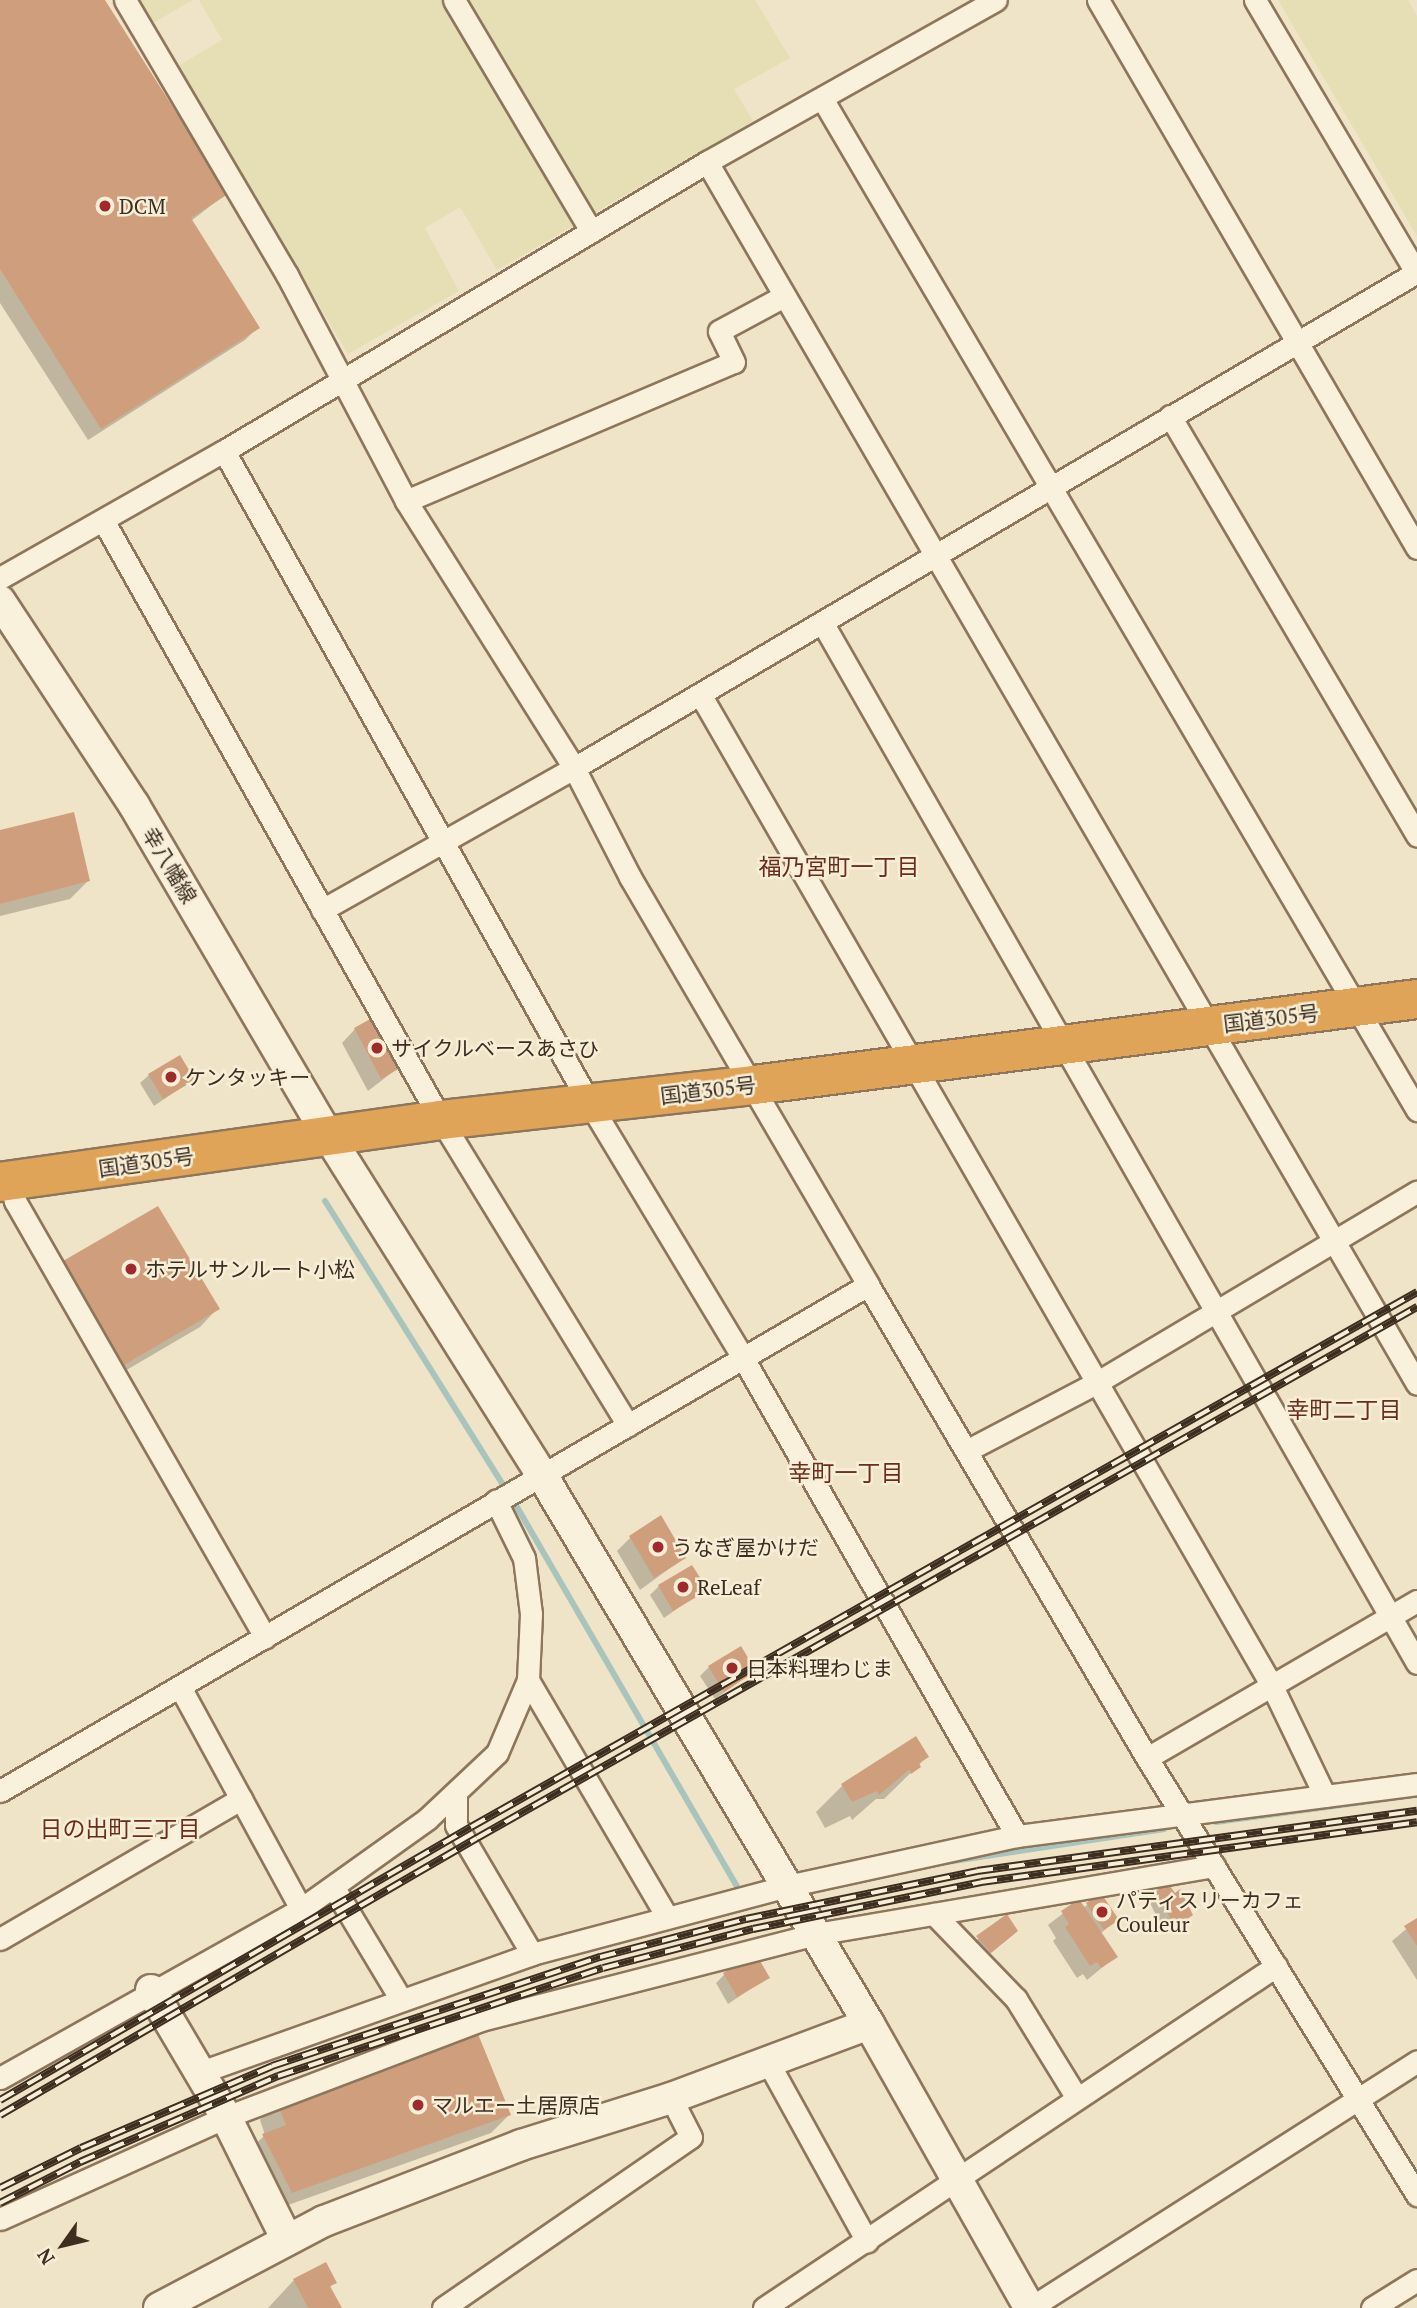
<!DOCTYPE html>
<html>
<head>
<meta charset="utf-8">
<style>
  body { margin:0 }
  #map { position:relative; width:1417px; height:2308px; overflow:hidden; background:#f0e4c8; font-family:"PT Serif","Noto Sans JP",serif }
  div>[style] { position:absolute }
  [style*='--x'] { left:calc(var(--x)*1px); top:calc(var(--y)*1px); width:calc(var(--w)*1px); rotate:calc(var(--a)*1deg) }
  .farmland>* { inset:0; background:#e6deb5 }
  .shadow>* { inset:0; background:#0003 }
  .stream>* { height:6px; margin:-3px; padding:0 3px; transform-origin:3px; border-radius:3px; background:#a9c4bc }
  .building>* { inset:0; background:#cf9f7d }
  .roads { filter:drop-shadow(2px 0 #8d765c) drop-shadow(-2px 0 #8d765c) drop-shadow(0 2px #8d765c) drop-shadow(0 -2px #8d765c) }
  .street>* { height:21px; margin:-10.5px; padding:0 10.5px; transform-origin:10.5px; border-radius:10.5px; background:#faf1dc }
  .secondary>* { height:30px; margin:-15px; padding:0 15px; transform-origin:15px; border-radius:15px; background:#faf1dc }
  .highway>* { height:38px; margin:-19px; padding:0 19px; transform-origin:19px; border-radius:19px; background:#e0a458 }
  .rail>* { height:8px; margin-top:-4px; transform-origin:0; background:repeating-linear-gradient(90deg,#f7eed8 0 16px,#3d2e20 0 32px); box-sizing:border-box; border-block:2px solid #3d2e20 }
  .dots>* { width:19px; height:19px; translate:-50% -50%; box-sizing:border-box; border:4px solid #f7eed8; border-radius:50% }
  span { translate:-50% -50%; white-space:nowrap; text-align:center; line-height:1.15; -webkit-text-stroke:5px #f7eed8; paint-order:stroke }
  .poi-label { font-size:21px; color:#3d2e20 }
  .left { translate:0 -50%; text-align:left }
  .street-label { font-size:21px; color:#3d2e20 }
  .neighbourhood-label { font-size:23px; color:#6b2e1e }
  .north { position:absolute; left:28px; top:2210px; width:70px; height:70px; -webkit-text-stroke:5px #f7eed8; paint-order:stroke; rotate:236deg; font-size:19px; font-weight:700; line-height:28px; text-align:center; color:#3d2e20 }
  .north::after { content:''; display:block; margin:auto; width:24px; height:32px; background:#3d2e20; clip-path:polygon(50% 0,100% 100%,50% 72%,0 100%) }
</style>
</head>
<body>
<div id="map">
  <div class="farmland">
    <div style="clip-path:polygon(139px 0,193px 0,153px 23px)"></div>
    <div style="clip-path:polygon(199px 0,443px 0,573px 226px,497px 270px,460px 207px,425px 228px,459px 291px,348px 354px,178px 66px,222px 40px)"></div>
    <div style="clip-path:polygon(470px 0,755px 0,790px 58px,734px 89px,753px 121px,594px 213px)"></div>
    <div style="clip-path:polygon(1278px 0,1408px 0,1417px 16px,1417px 236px)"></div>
  </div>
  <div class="shadow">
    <div style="clip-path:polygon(0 0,103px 0,226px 194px,191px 221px,258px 327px,245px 340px,88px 440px,0 303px)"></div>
    <div style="clip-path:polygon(0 832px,88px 881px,70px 899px,0 916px)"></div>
    <div style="clip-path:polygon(355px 1029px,398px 1068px,368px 1091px,342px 1043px)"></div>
    <div style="clip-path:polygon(149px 1075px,192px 1080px,154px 1106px,140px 1083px)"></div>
    <div style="clip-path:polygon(64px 1263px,217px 1309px,200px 1327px,106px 1382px,46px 1281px)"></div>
    <div style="clip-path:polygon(630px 1538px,684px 1558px,640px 1590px,617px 1551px)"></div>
    <div style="clip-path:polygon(659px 1586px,705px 1589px,664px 1618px,650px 1595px)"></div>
    <div style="clip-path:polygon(709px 1667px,754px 1671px,715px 1699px,700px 1676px)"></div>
    <div style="clip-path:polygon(927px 1757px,884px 1799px,876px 1799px,852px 1820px,850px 1816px,825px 1828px,816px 1812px,842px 1786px)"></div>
    <div style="clip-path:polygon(1158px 1893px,1191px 1915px,1166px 1935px,1149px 1901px)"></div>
    <div style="clip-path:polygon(1100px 1896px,1116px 1920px,1100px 1934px,1115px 1957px,1087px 1980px,1083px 1974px,1077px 1978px,1053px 1941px,1056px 1938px,1048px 1925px,1079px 1901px,1083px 1908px)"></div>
    <div style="clip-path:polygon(1006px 1917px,1007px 1939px,982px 1960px,969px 1946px)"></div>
    <div style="clip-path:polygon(1417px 1920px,1417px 1980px,1392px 1941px)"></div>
    <div style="clip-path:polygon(724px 1975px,767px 1978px,728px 2004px,716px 1983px)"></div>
    <div style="clip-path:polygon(277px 2102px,509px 2115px,491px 2133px,274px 2210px,246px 2153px,265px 2135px,260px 2120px)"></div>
    <div style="clip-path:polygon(294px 2280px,335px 2282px,329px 2288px,340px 2308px,268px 2308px)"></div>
  </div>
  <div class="stream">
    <div style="--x:325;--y:1201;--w:333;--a:57.9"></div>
    <div style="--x:517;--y:1507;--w:439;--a:59.9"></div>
    <div style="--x:1216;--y:1822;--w:203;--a:-7.7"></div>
    <div style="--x:940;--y:1863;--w:227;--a:-8.6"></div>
  </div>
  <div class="building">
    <div style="clip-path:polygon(0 0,105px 0,228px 194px,191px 218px,260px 328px,101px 429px,0 269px)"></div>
    <div style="clip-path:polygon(74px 812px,90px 881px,0 904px,0 830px)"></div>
    <div style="clip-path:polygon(372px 1018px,400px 1068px,381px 1079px,354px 1028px)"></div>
    <div style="clip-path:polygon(180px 1055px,195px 1080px,163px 1099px,148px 1074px)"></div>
    <div style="clip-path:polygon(158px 1206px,220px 1309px,124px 1365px,63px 1261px)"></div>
    <div style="clip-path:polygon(661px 1515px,686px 1558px,654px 1578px,629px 1536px)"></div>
    <div style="clip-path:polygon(692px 1565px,708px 1590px,673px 1611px,658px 1585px)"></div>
    <div style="clip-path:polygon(741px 1646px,756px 1671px,724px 1692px,708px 1666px)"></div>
    <div style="clip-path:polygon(916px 1736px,929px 1757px,919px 1763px,921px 1767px,911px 1774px,909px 1770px,879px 1795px,877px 1791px,852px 1802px,841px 1784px)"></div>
    <div style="clip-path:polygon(1168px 1883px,1175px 1893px,1180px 1889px,1193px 1915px,1175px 1928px,1156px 1891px)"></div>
    <div style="clip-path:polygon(1101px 1893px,1119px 1920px,1104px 1930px,1086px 1903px)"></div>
    <div style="clip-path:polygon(1079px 1899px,1118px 1957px,1101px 1968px,1097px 1962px,1090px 1966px,1065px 1927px,1069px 1924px,1061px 1911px)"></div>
    <div style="clip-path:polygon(1007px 1914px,1018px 1931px,991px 1953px,976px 1936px)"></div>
    <div style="clip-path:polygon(1417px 1918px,1417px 1946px,1404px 1926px)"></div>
    <div style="clip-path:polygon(756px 1954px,770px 1978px,737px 1997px,723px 1973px)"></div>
    <div style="clip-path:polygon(476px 2029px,511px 2115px,292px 2193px,262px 2134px,286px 2125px,276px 2100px)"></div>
    <div style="clip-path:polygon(326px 2262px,337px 2283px,330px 2286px,342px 2308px,308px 2308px,293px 2279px)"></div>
  </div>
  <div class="roads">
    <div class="street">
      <div style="--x:125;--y:0;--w:319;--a:59.5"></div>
      <div style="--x:287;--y:275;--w:255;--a:62.2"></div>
      <div style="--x:406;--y:501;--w:315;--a:57.8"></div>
      <div style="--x:574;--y:768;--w:123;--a:62.8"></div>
      <div style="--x:630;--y:877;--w:472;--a:59.7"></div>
      <div style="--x:868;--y:1285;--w:549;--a:59.47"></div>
      <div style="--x:1147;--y:1758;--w:514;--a:58.29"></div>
      <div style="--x:454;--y:0;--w:269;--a:59.3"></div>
      <div style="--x:1098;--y:0;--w:634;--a:59.8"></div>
      <div style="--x:1255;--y:0;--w:318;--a:59.4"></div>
      <div style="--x:823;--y:100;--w:1172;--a:59.54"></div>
      <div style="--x:707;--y:162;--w:1413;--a:59.84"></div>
      <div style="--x:1170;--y:416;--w:487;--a:59.5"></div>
      <div style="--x:224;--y:451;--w:749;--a:60.73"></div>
      <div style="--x:590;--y:1104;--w:297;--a:58.9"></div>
      <div style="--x:743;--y:1358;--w:551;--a:60.18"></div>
      <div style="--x:406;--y:501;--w:356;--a:-23"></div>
      <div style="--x:734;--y:362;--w:34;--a:-116"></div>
      <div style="--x:719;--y:331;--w:74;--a:-28.3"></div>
      <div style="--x:103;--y:520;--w:689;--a:60.61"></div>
      <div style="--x:441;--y:1120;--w:358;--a:58.5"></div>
      <div style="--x:0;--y:578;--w:257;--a:-29.6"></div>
      <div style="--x:224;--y:451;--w:563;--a:-30.89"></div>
      <div style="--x:707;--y:162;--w:331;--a:-29.3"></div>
      <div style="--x:822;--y:622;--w:1199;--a:60.25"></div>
      <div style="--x:700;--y:694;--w:1145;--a:60.03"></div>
      <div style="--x:1272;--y:1686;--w:122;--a:64.3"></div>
      <div style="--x:322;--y:910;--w:289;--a:-29.4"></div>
      <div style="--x:574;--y:768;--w:978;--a:-30.47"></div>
      <div style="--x:10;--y:1181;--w:21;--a:76"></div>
      <div style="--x:15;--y:1201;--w:503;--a:60.17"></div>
      <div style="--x:966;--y:1451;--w:147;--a:-27.6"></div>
      <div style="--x:1096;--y:1383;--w:374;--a:-30.8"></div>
      <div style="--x:528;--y:1680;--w:275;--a:59.6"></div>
      <div style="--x:180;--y:1687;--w:253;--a:61.4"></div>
      <div style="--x:1147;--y:1758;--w:312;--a:-30.2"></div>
      <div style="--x:0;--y:1791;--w:1005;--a:-30.24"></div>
      <div style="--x:456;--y:1793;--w:32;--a:90"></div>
      <div style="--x:456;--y:1825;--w:150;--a:59.5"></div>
      <div style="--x:334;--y:1888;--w:128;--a:59"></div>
      <div style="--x:934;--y:1914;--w:118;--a:46"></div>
      <div style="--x:1016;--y:1999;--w:116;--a:58.4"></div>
      <div style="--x:0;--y:1939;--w:279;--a:-30.2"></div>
      <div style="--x:768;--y:2062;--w:205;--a:61.1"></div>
      <div style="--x:201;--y:2072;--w:351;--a:-19.6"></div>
      <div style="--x:532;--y:1954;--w:264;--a:-14.9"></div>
      <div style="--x:787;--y:1886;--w:235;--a:-12.3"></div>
      <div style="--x:1017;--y:1836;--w:403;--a:-7.4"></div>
      <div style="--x:0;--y:2078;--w:345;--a:-29.3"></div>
      <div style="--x:301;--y:1909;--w:155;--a:-35.5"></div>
      <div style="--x:427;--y:1819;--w:96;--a:-43.3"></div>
      <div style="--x:497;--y:1753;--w:79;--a:-67"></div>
      <div style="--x:528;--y:1680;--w:66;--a:-87.4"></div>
      <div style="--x:531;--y:1614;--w:56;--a:-97.1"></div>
      <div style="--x:524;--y:1558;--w:64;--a:-116.2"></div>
      <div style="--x:0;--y:2219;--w:248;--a:-24.3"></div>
      <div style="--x:226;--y:2117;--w:273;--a:-20.8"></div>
      <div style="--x:481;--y:2020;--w:346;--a:-14.4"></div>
      <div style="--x:816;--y:1934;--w:404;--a:-9.7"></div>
      <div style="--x:443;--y:2308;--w:301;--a:-34.6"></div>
      <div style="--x:691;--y:2137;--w:44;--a:-117.1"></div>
      <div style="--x:764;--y:2308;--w:616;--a:-33.74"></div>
      <div style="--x:1030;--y:2308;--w:459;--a:-32.5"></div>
      <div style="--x:1372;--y:2308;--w:53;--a:-31.9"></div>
    </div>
    <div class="secondary">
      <div style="--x:0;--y:601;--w:244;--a:56.7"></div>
      <div style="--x:134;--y:805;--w:385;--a:59.6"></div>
      <div style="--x:329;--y:1137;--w:400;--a:57.8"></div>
      <div style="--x:542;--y:1475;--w:639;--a:59.22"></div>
      <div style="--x:869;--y:2024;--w:326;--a:60.5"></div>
      <div style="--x:151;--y:1990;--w:147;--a:59.4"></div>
      <div style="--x:226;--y:2117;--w:137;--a:63.6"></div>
      <div style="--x:159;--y:2308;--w:187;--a:-27.8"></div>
      <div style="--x:324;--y:2221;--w:211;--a:-21.1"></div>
      <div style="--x:521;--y:2145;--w:157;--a:-17.4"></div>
      <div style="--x:671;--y:2098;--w:211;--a:-20.5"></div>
    </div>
    <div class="highway">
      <div style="--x:0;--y:1182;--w:445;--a:-8"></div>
      <div style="--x:441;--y:1120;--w:315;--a:-6.4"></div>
      <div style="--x:754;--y:1085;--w:669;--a:-7.39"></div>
    </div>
  </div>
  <div class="rail">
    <div style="--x:0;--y:2100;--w:544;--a:-30.1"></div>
    <div style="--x:471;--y:1827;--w:1087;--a:-29.49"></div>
    <div style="--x:0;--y:2115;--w:552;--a:-30.14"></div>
    <div style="--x:477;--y:1838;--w:1080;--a:-29.46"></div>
    <div style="--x:0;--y:2188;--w:90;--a:-26.3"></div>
    <div style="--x:81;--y:2148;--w:208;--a:-23.2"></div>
    <div style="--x:272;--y:2066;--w:346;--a:-18.4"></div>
    <div style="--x:600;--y:1957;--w:151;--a:-14.6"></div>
    <div style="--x:746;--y:1919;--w:236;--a:-11.7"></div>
    <div style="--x:977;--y:1871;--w:444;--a:-7.8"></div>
    <div style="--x:0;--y:2203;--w:90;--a:-27.1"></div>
    <div style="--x:80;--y:2162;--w:216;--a:-23.5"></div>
    <div style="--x:278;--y:2076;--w:342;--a:-18.4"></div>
    <div style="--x:603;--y:1968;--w:155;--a:-14.6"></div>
    <div style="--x:753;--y:1929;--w:233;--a:-11.6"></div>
    <div style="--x:981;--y:1882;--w:440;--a:-7.8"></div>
  </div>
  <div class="dots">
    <div style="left:105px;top:206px;background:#9e2a2b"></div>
    <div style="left:377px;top:1048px;background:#9e2a2b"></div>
    <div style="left:171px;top:1077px;background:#9e2a2b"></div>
    <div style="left:131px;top:1269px;background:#9e2a2b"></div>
    <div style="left:658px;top:1547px;background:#9e2a2b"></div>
    <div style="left:683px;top:1587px;background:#9e2a2b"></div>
    <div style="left:732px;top:1668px;background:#9e2a2b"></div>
    <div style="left:1102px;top:1912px;background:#9e2a2b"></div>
    <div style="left:418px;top:2105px;background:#9e2a2b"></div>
  </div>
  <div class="poi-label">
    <span class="left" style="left:119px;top:206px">DCM</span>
    <span class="left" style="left:391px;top:1048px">サイクルベースあさひ</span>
    <span class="left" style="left:185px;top:1077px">ケンタッキー</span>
    <span class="left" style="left:145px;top:1269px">ホテルサンルート小松</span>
    <span class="left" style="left:672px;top:1547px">うなぎ屋かけだ</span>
    <span class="left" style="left:697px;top:1587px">ReLeaf</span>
    <span class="left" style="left:746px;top:1668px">日本料理わじま</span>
    <span class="left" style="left:1116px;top:1912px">パティスリーカフェ<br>Couleur</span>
    <span class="left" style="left:432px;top:2105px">マルエー土居原店</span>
  </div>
  <div class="street-label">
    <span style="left:170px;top:865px;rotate:59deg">幸八幡線</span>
    <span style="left:1271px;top:1018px;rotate:-7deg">国道305号</span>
    <span style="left:708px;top:1090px;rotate:-7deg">国道305号</span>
    <span style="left:146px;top:1162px;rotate:-8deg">国道305号</span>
  </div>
  <div class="neighbourhood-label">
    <span style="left:839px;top:867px">福乃宮町一丁目</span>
    <span style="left:1344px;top:1410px">幸町二丁目</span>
    <span style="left:846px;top:1473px">幸町一丁目</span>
    <span style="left:120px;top:1829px">日の出町三丁目</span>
  </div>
  <div class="north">N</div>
</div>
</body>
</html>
